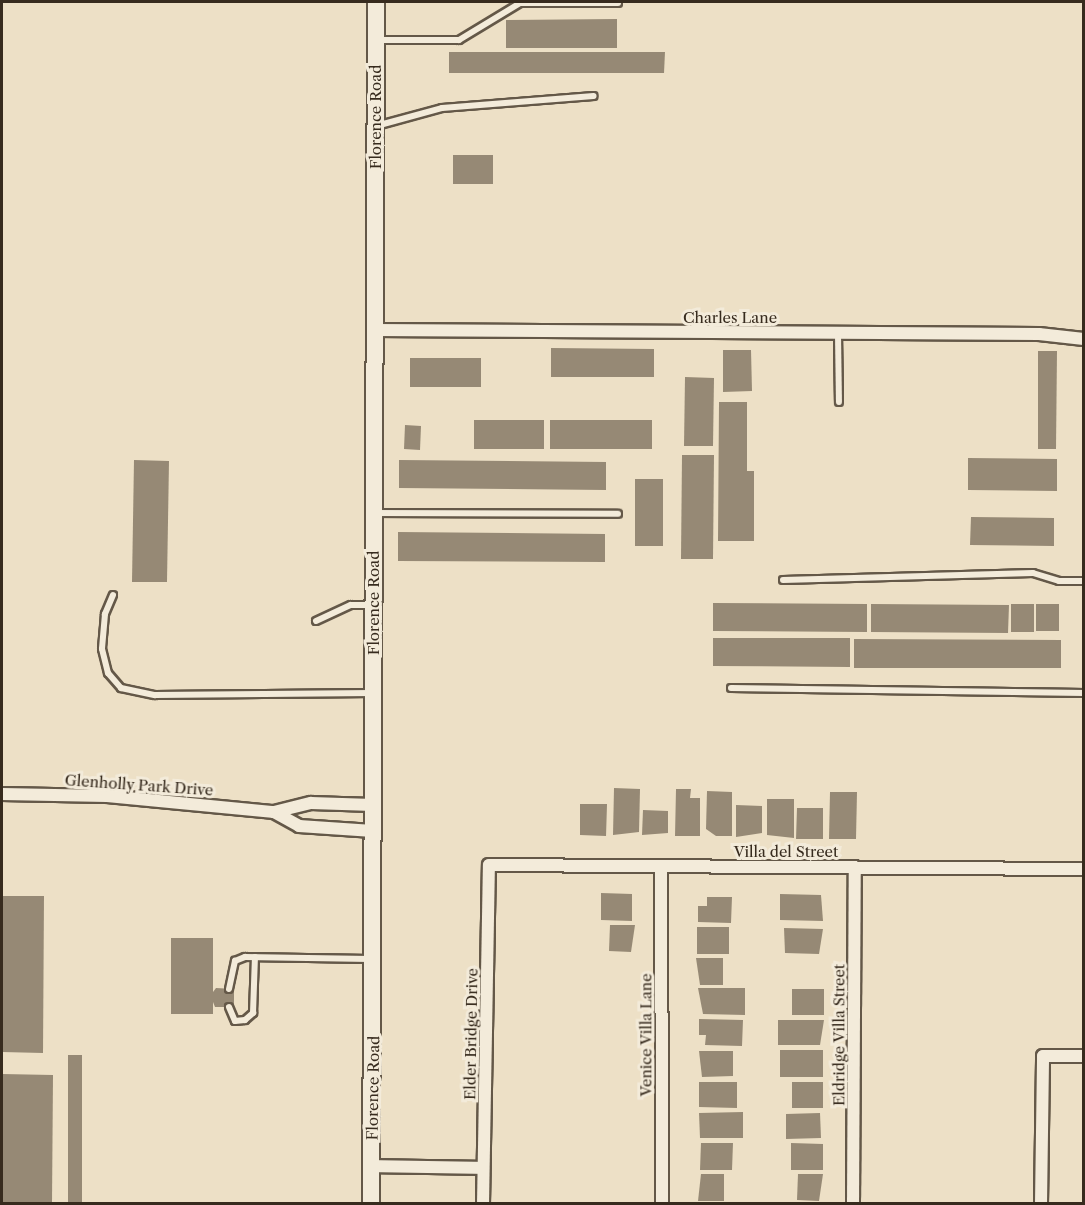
<!DOCTYPE html>
<html>
<head>
<meta charset="utf-8">
<style>
  body { margin:0 }
  #map { position:relative; width:1085px; height:1205px; overflow:hidden; background:#ede0c6; font-family:"Libre Caslon Text",serif }
  div>[style] { position:absolute }
  [style*='--x'] { left:calc(var(--x)*1px); top:calc(var(--y)*1px); width:calc(var(--w)*1px); rotate:calc(var(--a)*1deg) }
  .building>* { inset:0; background:#968975 }
  .roads { filter:drop-shadow(2px 0 #645848) drop-shadow(-2px 0 #645848) drop-shadow(0 2px #645848) drop-shadow(0 -2px #645848) }
  .service>* { height:6px; margin:-3px; padding:0 3px; transform-origin:3px; border-radius:3px; background:#f3ebda }
  .minor>* { height:12px; margin:-6px; padding:0 6px; transform-origin:6px; border-radius:6px; background:#f3ebda }
  .tertiary>* { height:16px; margin:-8px; padding:0 8px; transform-origin:8px; border-radius:8px; background:#f3ebda }
  span { translate:-50% -50%; white-space:nowrap; text-align:center; line-height:1.15; -webkit-text-stroke:6px #f3ebda; paint-order:stroke }
  .street-label { font-size:15px; color:#372b1e }
  .frame { position:absolute; inset:0; border:3px solid #372b1e; pointer-events:none }
</style>
</head>
<body>
<div id="map">
  <div class="building">
    <div style="clip-path:polygon(617px 19px,617px 48px,506px 48px,506px 20px)"></div>
    <div style="clip-path:polygon(449px 52px,665px 52px,664px 73px,449px 73px)"></div>
    <div style="clip-path:polygon(453px 155px,493px 155px,493px 184px,453px 184px)"></div>
    <div style="clip-path:polygon(551px 348px,654px 349px,654px 377px,551px 377px)"></div>
    <div style="clip-path:polygon(723px 350px,751px 350px,752px 391px,723px 392px)"></div>
    <div style="clip-path:polygon(1038px 351px,1057px 351px,1056px 449px,1038px 449px)"></div>
    <div style="clip-path:polygon(410px 358px,481px 358px,481px 387px,410px 387px)"></div>
    <div style="clip-path:polygon(685px 377px,714px 378px,713px 446px,684px 446px)"></div>
    <div style="clip-path:polygon(719px 402px,747px 402px,747px 471px,754px 471px,754px 541px,718px 541px)"></div>
    <div style="clip-path:polygon(474px 420px,544px 420px,544px 449px,474px 449px)"></div>
    <div style="clip-path:polygon(550px 420px,652px 420px,652px 449px,550px 449px)"></div>
    <div style="clip-path:polygon(405px 425px,421px 426px,420px 450px,404px 449px)"></div>
    <div style="clip-path:polygon(682px 455px,714px 455px,713px 559px,681px 559px)"></div>
    <div style="clip-path:polygon(968px 458px,1057px 459px,1057px 491px,968px 490px)"></div>
    <div style="clip-path:polygon(134px 460px,169px 461px,167px 582px,132px 582px)"></div>
    <div style="clip-path:polygon(399px 460px,606px 462px,606px 490px,399px 488px)"></div>
    <div style="clip-path:polygon(635px 479px,663px 479px,663px 546px,635px 546px)"></div>
    <div style="clip-path:polygon(971px 517px,1054px 518px,1054px 546px,970px 545px)"></div>
    <div style="clip-path:polygon(398px 532px,605px 534px,605px 562px,398px 561px)"></div>
    <div style="clip-path:polygon(713px 603px,867px 604px,867px 632px,713px 631px)"></div>
    <div style="clip-path:polygon(871px 604px,1009px 605px,1008px 633px,871px 632px)"></div>
    <div style="clip-path:polygon(1011px 604px,1034px 604px,1034px 632px,1011px 632px)"></div>
    <div style="clip-path:polygon(1036px 604px,1059px 604px,1059px 631px,1036px 631px)"></div>
    <div style="clip-path:polygon(713px 638px,850px 638px,850px 667px,713px 666px)"></div>
    <div style="clip-path:polygon(854px 639px,1061px 640px,1061px 668px,854px 668px)"></div>
    <div style="clip-path:polygon(614px 788px,640px 789px,639px 832px,613px 835px)"></div>
    <div style="clip-path:polygon(676px 789px,691px 789px,690px 798px,700px 798px,700px 836px,675px 836px)"></div>
    <div style="clip-path:polygon(707px 791px,732px 792px,732px 836px,716px 836px,706px 829px)"></div>
    <div style="clip-path:polygon(830px 792px,857px 792px,856px 839px,829px 839px)"></div>
    <div style="clip-path:polygon(767px 799px,794px 799px,794px 838px,767px 835px)"></div>
    <div style="clip-path:polygon(580px 804px,607px 804px,606px 836px,580px 835px)"></div>
    <div style="clip-path:polygon(736px 805px,762px 806px,762px 833px,736px 837px)"></div>
    <div style="clip-path:polygon(797px 808px,823px 808px,823px 839px,796px 839px)"></div>
    <div style="clip-path:polygon(643px 810px,668px 811px,668px 833px,642px 835px)"></div>
    <div style="clip-path:polygon(601px 893px,632px 894px,632px 921px,601px 920px)"></div>
    <div style="clip-path:polygon(780px 894px,821px 895px,823px 921px,780px 920px)"></div>
    <div style="clip-path:polygon(2px 896px,44px 896px,43px 1053px,2px 1052px)"></div>
    <div style="clip-path:polygon(707px 897px,732px 897px,731px 923px,698px 922px,698px 906px,707px 906px)"></div>
    <div style="clip-path:polygon(610px 925px,635px 925px,631px 952px,609px 951px)"></div>
    <div style="clip-path:polygon(697px 927px,729px 927px,729px 954px,697px 954px)"></div>
    <div style="clip-path:polygon(784px 928px,823px 929px,819px 954px,785px 953px)"></div>
    <div style="clip-path:polygon(171px 938px,213px 938px,213px 992px,216px 988px,234px 989px,234px 1007px,215px 1007px,213px 1002px,213px 1014px,171px 1014px)"></div>
    <div style="clip-path:polygon(696px 958px,723px 958px,723px 985px,700px 985px)"></div>
    <div style="clip-path:polygon(698px 988px,745px 988px,745px 1015px,703px 1014px)"></div>
    <div style="clip-path:polygon(792px 989px,824px 989px,824px 1015px,792px 1015px)"></div>
    <div style="clip-path:polygon(699px 1019px,743px 1020px,742px 1046px,705px 1045px,706px 1035px,699px 1035px)"></div>
    <div style="clip-path:polygon(778px 1020px,824px 1020px,820px 1045px,778px 1045px)"></div>
    <div style="clip-path:polygon(780px 1050px,823px 1050px,823px 1077px,780px 1077px)"></div>
    <div style="clip-path:polygon(699px 1051px,733px 1051px,733px 1076px,702px 1077px)"></div>
    <div style="clip-path:polygon(68px 1055px,82px 1055px,82px 1204px,68px 1204px)"></div>
    <div style="clip-path:polygon(2px 1074px,53px 1075px,52px 1204px,2px 1204px)"></div>
    <div style="clip-path:polygon(699px 1082px,737px 1082px,737px 1108px,699px 1107px)"></div>
    <div style="clip-path:polygon(792px 1082px,823px 1082px,823px 1108px,792px 1108px)"></div>
    <div style="clip-path:polygon(743px 1112px,743px 1138px,700px 1138px,699px 1113px)"></div>
    <div style="clip-path:polygon(820px 1113px,821px 1138px,786px 1139px,786px 1114px)"></div>
    <div style="clip-path:polygon(701px 1143px,733px 1143px,732px 1170px,700px 1170px)"></div>
    <div style="clip-path:polygon(791px 1143px,823px 1144px,823px 1170px,791px 1170px)"></div>
    <div style="clip-path:polygon(701px 1174px,724px 1174px,724px 1201px,698px 1201px)"></div>
    <div style="clip-path:polygon(798px 1174px,823px 1174px,819px 1201px,797px 1200px)"></div>
  </div>
  <div class="roads">
    <div class="service">
      <div style="--x:378;--y:40;--w:81;--a:0"></div>
      <div style="--x:459;--y:40;--w:71;--a:-31.2"></div>
      <div style="--x:520;--y:3;--w:98;--a:0"></div>
      <div style="--x:376;--y:126;--w:68;--a:-15.3"></div>
      <div style="--x:442;--y:108;--w:152;--a:-4.5"></div>
      <div style="--x:838;--y:334;--w:68;--a:89.2"></div>
      <div style="--x:375;--y:513;--w:243;--a:0.2"></div>
      <div style="--x:783;--y:580;--w:250;--a:-1.6"></div>
      <div style="--x:1033;--y:573;--w:27;--a:17"></div>
      <div style="--x:1059;--y:581;--w:25;--a:0"></div>
      <div style="--x:113;--y:595;--w:21;--a:113"></div>
      <div style="--x:105;--y:614;--w:35;--a:95"></div>
      <div style="--x:102;--y:649;--w:25;--a:76"></div>
      <div style="--x:108;--y:673;--w:20;--a:49"></div>
      <div style="--x:121;--y:688;--w:35;--a:12"></div>
      <div style="--x:155;--y:695;--w:218;--a:-0.5"></div>
      <div style="--x:316;--y:621;--w:38;--a:-25"></div>
      <div style="--x:351;--y:605;--w:21;--a:0"></div>
      <div style="--x:731;--y:688;--w:353;--a:0.8"></div>
      <div style="--x:229;--y:989;--w:29;--a:-78"></div>
      <div style="--x:235;--y:961;--w:11;--a:-22"></div>
      <div style="--x:245;--y:957;--w:125;--a:0.9"></div>
      <div style="--x:229;--y:1007;--w:15;--a:67"></div>
      <div style="--x:235;--y:1021;--w:10;--a:-6"></div>
      <div style="--x:245;--y:1020;--w:11;--a:-41"></div>
      <div style="--x:253;--y:1013;--w:56;--a:-88"></div>
    </div>
    <div class="minor">
      <div style="--x:375;--y:330;--w:664;--a:0.35"></div>
      <div style="--x:1039;--y:334;--w:45;--a:6.3"></div>
      <div style="--x:2;--y:794;--w:105;--a:1.1"></div>
      <div style="--x:107;--y:796;--w:168;--a:5.5"></div>
      <div style="--x:274;--y:812;--w:38;--a:-14"></div>
      <div style="--x:311;--y:803;--w:62;--a:1.8"></div>
      <div style="--x:274;--y:812;--w:29;--a:29"></div>
      <div style="--x:299;--y:826;--w:74;--a:3.9"></div>
      <div style="--x:661;--y:866;--w:338;--a:89.8"></div>
      <div style="--x:372;--y:1166;--w:111;--a:1"></div>
      <div style="--x:483;--y:1204;--w:339;--a:-89"></div>
      <div style="--x:489;--y:865;--w:595;--a:0.39"></div>
      <div style="--x:853;--y:1204;--w:337;--a:-89.7"></div>
      <div style="--x:1041;--y:1204;--w:148;--a:-89.2"></div>
      <div style="--x:1043;--y:1056;--w:41;--a:0"></div>
    </div>
    <div class="tertiary">
      <div style="--x:371;--y:1204;--w:1202;--a:-89.76"></div>
    </div>
  </div>
  <div class="street-label">
    <span style="left:376px;top:117px;rotate:-90deg">Florence Road</span>
    <span style="left:730px;top:318px">Charles Lane</span>
    <span style="left:374px;top:603px;rotate:-90deg">Florence Road</span>
    <span style="left:139px;top:785px;rotate:4deg">Glenholly Park Drive</span>
    <span style="left:786px;top:852px">Villa del Street</span>
    <span style="left:471px;top:1034px;rotate:-89deg">Elder Bridge Drive</span>
    <span style="left:646px;top:1035px;rotate:-90deg">Venice Villa Lane</span>
    <span style="left:839px;top:1035px;rotate:-90deg">Eldridge Villa Street</span>
    <span style="left:373px;top:1088px;rotate:-89deg">Florence Road</span>
  </div>
  <div class="frame"></div>
</div>
</body>
</html>
